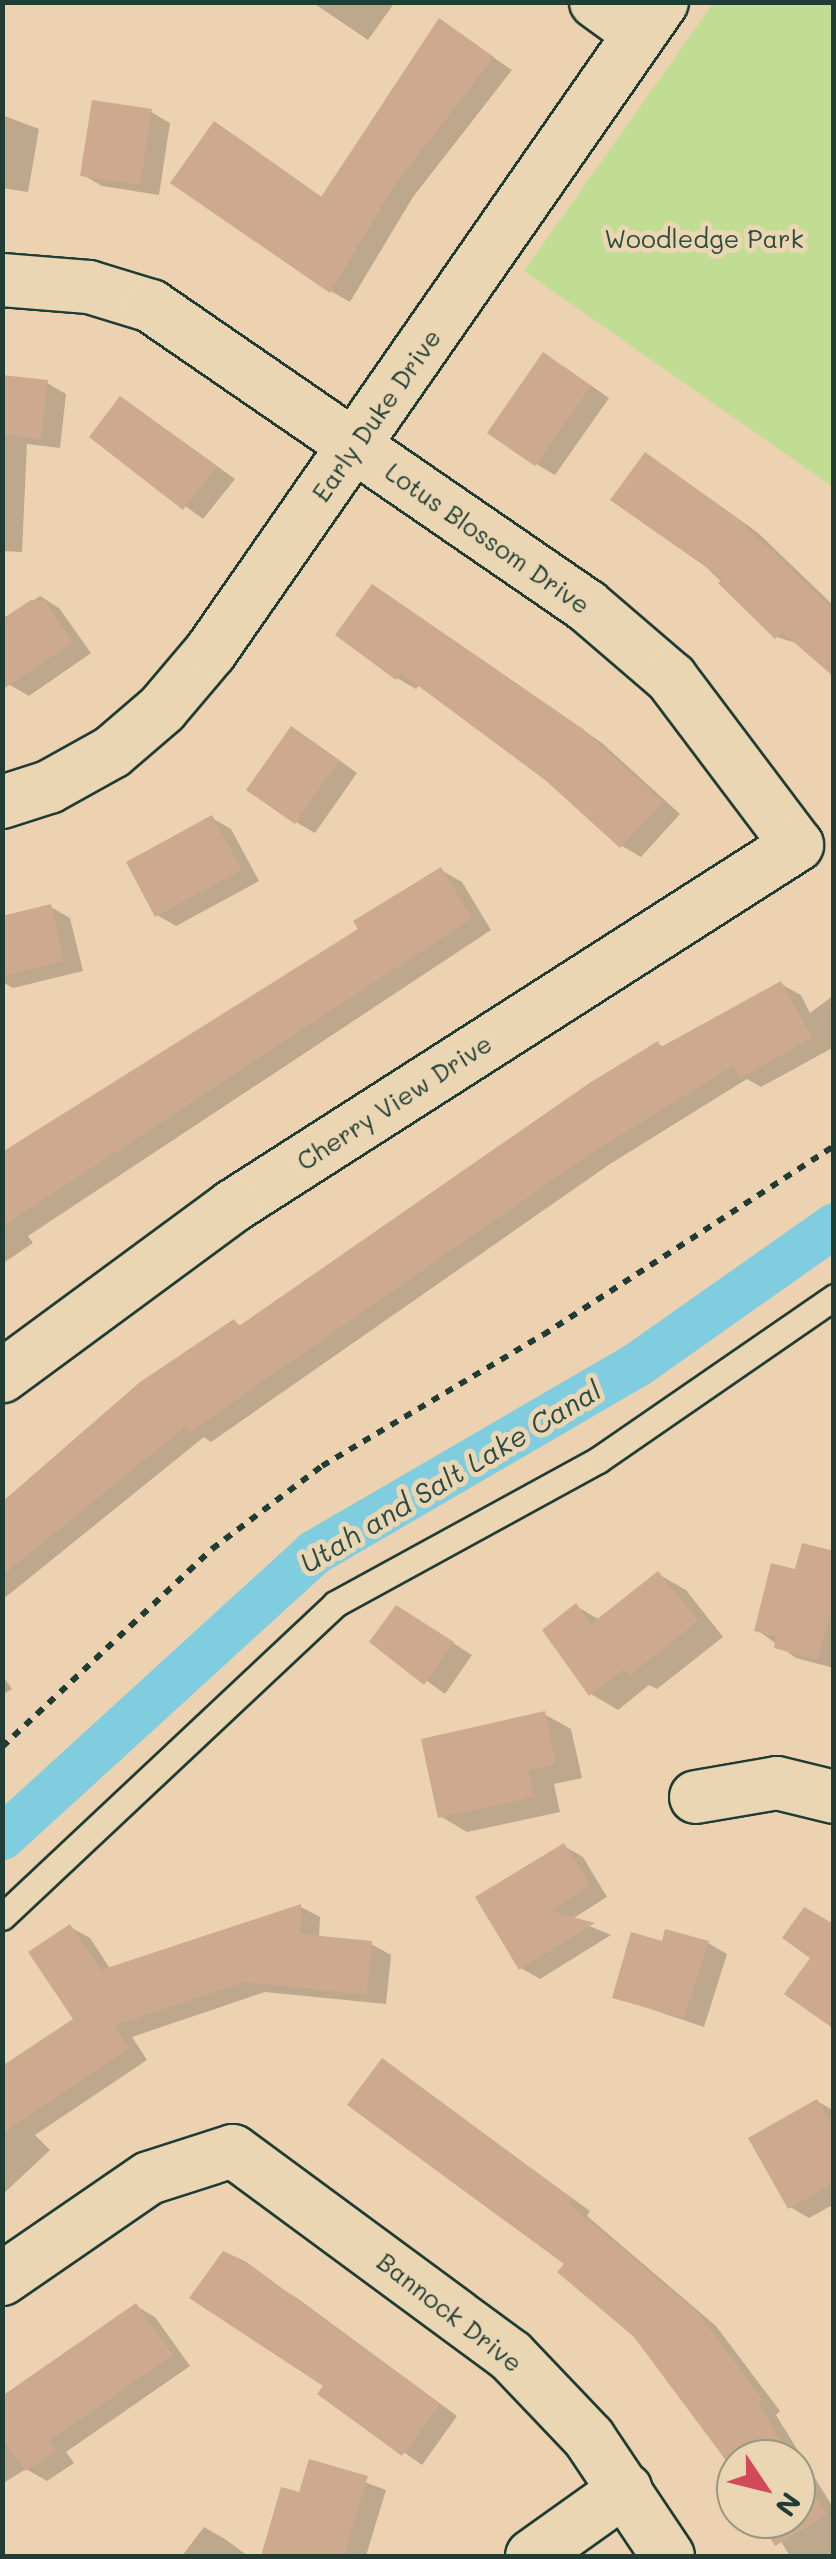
<!DOCTYPE html>
<html>
<head>
<meta charset="utf-8">
<style>
  body { margin:0 }
  #map { position:relative; width:836px; height:2559px; overflow:hidden; background:#edd2b1; font-family:Mali,sans-serif }
  div>[style] { position:absolute }
  [style*='--x'] { left:calc(var(--x)*1px); top:calc(var(--y)*1px); width:calc(var(--w)*1px); rotate:calc(var(--a)*1deg) }
  .green>* { inset:0; background:#c1dc93 }
  .shadow>* { inset:0; background:#0003 }
  .canal>* { height:45px; margin:-22.5px; padding:0 22.5px; transform-origin:22.5px; border-radius:22.5px; background:#81cde0 }
  .building>* { inset:0; background:#cda990 }
  .path>* { height:6px; margin-top:-3px; transform-origin:0; background:repeating-linear-gradient(90deg,#1f3d34 0 8px,transparent 0 16px) }
  .roads { filter:drop-shadow(2px 0 #1f3d34) drop-shadow(-2px 0 #1f3d34) drop-shadow(0 2px #1f3d34) drop-shadow(0 -2px #1f3d34) }
  .lane>* { height:25px; margin:-12.5px; padding:0 12.5px; transform-origin:12.5px; border-radius:12.5px; background:#ebd6b4 }
  .street>* { height:52px; margin:-26px; padding:0 26px; transform-origin:26px; border-radius:26px; background:#ebd6b4 }
  span { translate:-50% -50%; white-space:nowrap; text-align:center; line-height:1.15; -webkit-text-stroke:10px #ebd6b4; paint-order:stroke }
  .park-label { font-size:25px; color:#2f4d3e }
  .street-label { font-size:25px; color:#1f3d34 }
  .water-label { font-size:28px; color:#294b45; font-style:italic }
  .frame { position:absolute; inset:0; border:5px solid #1f3d34; pointer-events:none }
  .north { position:absolute; left:716px; top:2439px; width:100px; height:100px; box-sizing:border-box; background:#ebd6b4; border:2px solid #999981; border-radius:50%; rotate:125deg; font-size:28px; font-weight:700; line-height:40px; text-align:center; color:#1f3d34 }
  .north::after { content:''; display:block; margin:auto; width:35px; height:45px; background:#d1495b; clip-path:polygon(50% 0,100% 100%,50% 72%,0 100%) }
</style>
</head>
<body>
<div id="map">
  <div class="green">
    <div style="clip-path:polygon(714px 2px,833px 3px,833px 487px,524px 271px)"></div>
  </div>
  <div class="shadow">
    <div style="clip-path:polygon(312px 2px,395px 2px,368px 40px)"></div>
    <div style="clip-path:polygon(440px 21px,512px 70px,413px 197px,350px 302px,331px 291px,234px 135px,323px 198px)"></div>
    <div style="clip-path:polygon(151px 112px,170px 123px,159px 195px,102px 186px,83px 175px)"></div>
    <div style="clip-path:polygon(2px 115px,39px 129px,28px 192px,2px 188px)"></div>
    <div style="clip-path:polygon(563px 366px,609px 398px,555px 475px,536px 464px)"></div>
    <div style="clip-path:polygon(2px 378px,47px 383px,66px 394px,60px 448px,27px 444px,22px 552px,2px 551px)"></div>
    <div style="clip-path:polygon(140px 411px,235px 479px,203px 519px,92px 437px)"></div>
    <div style="clip-path:polygon(664px 466px,757px 532px,834px 606px,834px 674px,799px 644px,777px 637px,695px 556px)"></div>
    <div style="clip-path:polygon(40px 596px,59px 608px,91px 653px,29px 696px,10px 685px,2px 622px)"></div>
    <div style="clip-path:polygon(392px 598px,602px 743px,680px 814px,641px 857px,622px 846px,546px 778px,420px 684px,416px 689px,397px 678px)"></div>
    <div style="clip-path:polygon(311px 740px,357px 773px,315px 833px,296px 822px)"></div>
    <div style="clip-path:polygon(212px 818px,231px 829px,259px 881px,176px 926px,157px 915px)"></div>
    <div style="clip-path:polygon(441px 870px,462px 882px,491px 930px,28px 1236px,33px 1243px,2px 1264px,2px 1158px,362px 930px)"></div>
    <div style="clip-path:polygon(51px 907px,70px 918px,83px 971px,13px 988px,2px 982px,2px 918px)"></div>
    <div style="clip-path:polygon(781px 984px,801px 995px,810px 1013px,834px 995px,834px 1047px,761px 1087px,747px 1079px,610px 1164px,211px 1442px,204px 1437px,2px 1600px,2px 1505px,234px 1322px,243px 1327px,658px 1044px,665px 1048px)"></div>
    <div style="clip-path:polygon(834px 1554px,834px 1668px,796px 1658px,757px 1630px,797px 1572px)"></div>
    <div style="clip-path:polygon(658px 1574px,686px 1590px,723px 1637px,657px 1689px,649px 1685px,618px 1710px,591px 1694px,576px 1606px,600px 1620px)"></div>
    <div style="clip-path:polygon(415px 1619px,472px 1655px,445px 1694px,373px 1642px)"></div>
    <div style="clip-path:polygon(2px 1675px,12px 1689px,2px 1695px)"></div>
    <div style="clip-path:polygon(544px 1714px,571px 1729px,582px 1778px,554px 1784px,560px 1812px,467px 1832px,440px 1816px)"></div>
    <div style="clip-path:polygon(564px 1846px,583px 1857px,607px 1897px,572px 1919px,611px 1935px,540px 1979px,521px 1968px)"></div>
    <div style="clip-path:polygon(301px 1907px,320px 1917px,319px 1939px,371px 1944px,391px 1955px,386px 2004px,265px 1992px,132px 2037px,147px 2060px,35px 2135px,50px 2150px,2px 2195px,2px 2079px,76px 2019px,70px 1927px,90px 1938px,111px 1970px)"></div>
    <div style="clip-path:polygon(708px 1943px,727px 1954px,704px 2027px,615px 1997px,664px 1944px)"></div>
    <div style="clip-path:polygon(383px 2062px,590px 2211px,587px 2216px,716px 2326px,780px 2411px,776px 2415px,834px 2509px,834px 2556px,790px 2556px,767px 2519px,796px 2519px,796px 2459px,736px 2459px,736px 2470px,636px 2336px)"></div>
    <div style="clip-path:polygon(817px 2101px,834px 2111px,834px 2204px,809px 2218px,790px 2207px)"></div>
    <div style="clip-path:polygon(223px 2255px,297px 2298px,457px 2416px,422px 2465px,321px 2394px,327px 2386px)"></div>
    <div style="clip-path:polygon(136px 2306px,155px 2317px,190px 2366px,66px 2452px,74px 2463px,47px 2481px,26px 2469px,2px 2484px,2px 2398px)"></div>
    <div style="clip-path:polygon(311px 2462px,386px 2490px,366px 2556px,264px 2556px,283px 2490px,301px 2495px)"></div>
    <div style="clip-path:polygon(204px 2527px,225px 2539px,248px 2556px,182px 2556px)"></div>
  </div>
  <div class="canal">
    <div style="--x:2;--y:1837;--w:423;--a:-42.4"></div>
    <div style="--x:314;--y:1552;--w:374;--a:-30.2"></div>
    <div style="--x:637;--y:1364;--w:241;--a:-35.2"></div>
  </div>
  <div class="building">
    <div style="clip-path:polygon(439px 18px,494px 57px,394px 186px,330px 293px,170px 183px,214px 121px,321px 197px)"></div>
    <div style="clip-path:polygon(92px 100px,152px 109px,140px 185px,80px 176px)"></div>
    <div style="clip-path:polygon(543px 352px,591px 386px,535px 466px,487px 433px)"></div>
    <div style="clip-path:polygon(2px 375px,48px 380px,41px 439px,2px 434px)"></div>
    <div style="clip-path:polygon(120px 396px,217px 466px,183px 510px,89px 437px)"></div>
    <div style="clip-path:polygon(645px 452px,737px 518px,834px 610px,834px 677px,782px 632px,775px 639px,718px 583px,723px 579px,610px 500px)"></div>
    <div style="clip-path:polygon(372px 584px,583px 729px,663px 802px,620px 848px,545px 780px,401px 673px,396px 680px,335px 635px)"></div>
    <div style="clip-path:polygon(31px 600px,44px 600px,73px 642px,2px 690px,2px 619px)"></div>
    <div style="clip-path:polygon(291px 726px,339px 760px,295px 824px,246px 790px)"></div>
    <div style="clip-path:polygon(212px 815px,242px 870px,155px 917px,126px 862px)"></div>
    <div style="clip-path:polygon(441px 867px,472px 918px,2px 1227px,2px 1152px,358px 929px,353px 921px)"></div>
    <div style="clip-path:polygon(51px 904px,64px 961px,2px 976px,2px 916px)"></div>
    <div style="clip-path:polygon(781px 981px,812px 1038px,740px 1078px,733px 1066px,590px 1154px,190px 1432px,186px 1426px,2px 1576px,2px 1502px,140px 1382px,234px 1319px,239px 1326px,588px 1084px,658px 1041px,661px 1047px)"></div>
    <div style="clip-path:polygon(802px 1543px,834px 1551px,834px 1605px,817px 1660px,774px 1648px,776px 1637px,754px 1631px,771px 1563px,795px 1569px)"></div>
    <div style="clip-path:polygon(658px 1571px,698px 1621px,629px 1676px,624px 1669px,589px 1696px,542px 1630px,576px 1603px,591px 1624px)"></div>
    <div style="clip-path:polygon(396px 1605px,454px 1642px,424px 1685px,369px 1642px)"></div>
    <div style="clip-path:polygon(545px 1711px,556px 1764px,528px 1770px,534px 1797px,438px 1818px,421px 1739px)"></div>
    <div style="clip-path:polygon(564px 1843px,590px 1885px,550px 1911px,595px 1923px,519px 1970px,475px 1897px)"></div>
    <div style="clip-path:polygon(301px 1904px,300px 1934px,372px 1941px,367px 1995px,244px 1982px,114px 2026px,130px 2048px,2px 2134px,2px 2066px,73px 2019px,28px 1952px,70px 1924px,101px 1970px)"></div>
    <div style="clip-path:polygon(804px 1907px,834px 1924px,834px 2029px,784px 1994px,810px 1958px,782px 1938px)"></div>
    <div style="clip-path:polygon(665px 1929px,709px 1941px,684px 2018px,612px 1998px,631px 1932px,662px 1941px)"></div>
    <div style="clip-path:polygon(382px 2058px,573px 2199px,569px 2204px,697px 2312px,763px 2400px,758px 2403px,792px 2459px,736px 2459px,736px 2474px,634px 2337px,557px 2272px,564px 2264px,347px 2105px)"></div>
    <div style="clip-path:polygon(817px 2099px,834px 2128px,834px 2183px,788px 2209px,748px 2138px)"></div>
    <div style="clip-path:polygon(223px 2251px,245px 2261px,440px 2404px,402px 2456px,317px 2394px,323px 2386px,189px 2298px)"></div>
    <div style="clip-path:polygon(136px 2303px,173px 2355px,49px 2441px,56px 2451px,26px 2471px,2px 2439px,2px 2396px)"></div>
    <div style="clip-path:polygon(309px 2459px,368px 2476px,344px 2556px,261px 2556px,281px 2487px,299px 2492px)"></div>
    <div style="clip-path:polygon(796px 2465px,827px 2515px,775px 2546px,759px 2519px,796px 2519px)"></div>
  </div>
  <div class="path">
    <div style="--x:2;--y:1747;--w:289;--a:-43.3"></div>
    <div style="--x:212;--y:1549;--w:138;--a:-37"></div>
    <div style="--x:322;--y:1466;--w:257;--a:-30.7"></div>
    <div style="--x:543;--y:1335;--w:347;--a:-33"></div>
  </div>
  <div class="roads">
    <div class="lane">
      <div style="--x:2;--y:1917;--w:457;--a:-43.2"></div>
      <div style="--x:335;--y:1604;--w:300;--a:-28.7"></div>
      <div style="--x:598;--y:1460;--w:287;--a:-34.6"></div>
    </div>
    <div class="street">
      <div style="--x:596;--y:2;--w:54;--a:36"></div>
      <div style="--x:2;--y:280;--w:87;--a:4.6"></div>
      <div style="--x:89;--y:287;--w:65;--a:17"></div>
      <div style="--x:151;--y:306;--w:529;--a:34.53"></div>
      <div style="--x:587;--y:606;--w:111;--a:40.6"></div>
      <div style="--x:671;--y:678;--w:209;--a:53"></div>
      <div style="--x:797;--y:845;--w:670;--a:147.38"></div>
      <div style="--x:233;--y:1206;--w:287;--a:143.6"></div>
      <div style="--x:2;--y:802;--w:49;--a:-17.7"></div>
      <div style="--x:49;--y:787;--w:72;--a:-29.1"></div>
      <div style="--x:112;--y:752;--w:66;--a:-40.7"></div>
      <div style="--x:162;--y:709;--w:76;--a:-49.8"></div>
      <div style="--x:211;--y:651;--w:790;--a:-55.2"></div>
      <div style="--x:696;--y:1797;--w:82;--a:-9.8"></div>
      <div style="--x:777;--y:1783;--w:59;--a:13.8"></div>
      <div style="--x:2;--y:2279;--w:178;--a:-34.5"></div>
      <div style="--x:149;--y:2178;--w:88;--a:-17.8"></div>
      <div style="--x:233;--y:2151;--w:345;--a:36.4"></div>
      <div style="--x:511;--y:2356;--w:113;--a:46.4"></div>
      <div style="--x:589;--y:2438;--w:142;--a:56.2"></div>
      <div style="--x:532;--y:2556;--w:115;--a:-35.5"></div>
    </div>
  </div>
  <div class="park-label">
    <span style="left:704px;top:238px">Woodledge Park</span>
  </div>
  <div class="street-label">
    <span style="left:376px;top:415px;rotate:-55deg">Early Duke Drive</span>
    <span style="left:488px;top:538px;rotate:35deg">Lotus Blossom Drive</span>
    <span style="left:394px;top:1102px;rotate:-33deg">Cherry View Drive</span>
    <span style="left:450px;top:2312px;rotate:38deg">Bannock Drive</span>
  </div>
  <div class="water-label">
    <span style="left:450px;top:1476px;rotate:-31deg">Utah and Salt Lake Canal</span>
  </div>
  <div class="frame"></div>
  <div class="north">N</div>
</div>
</body>
</html>
